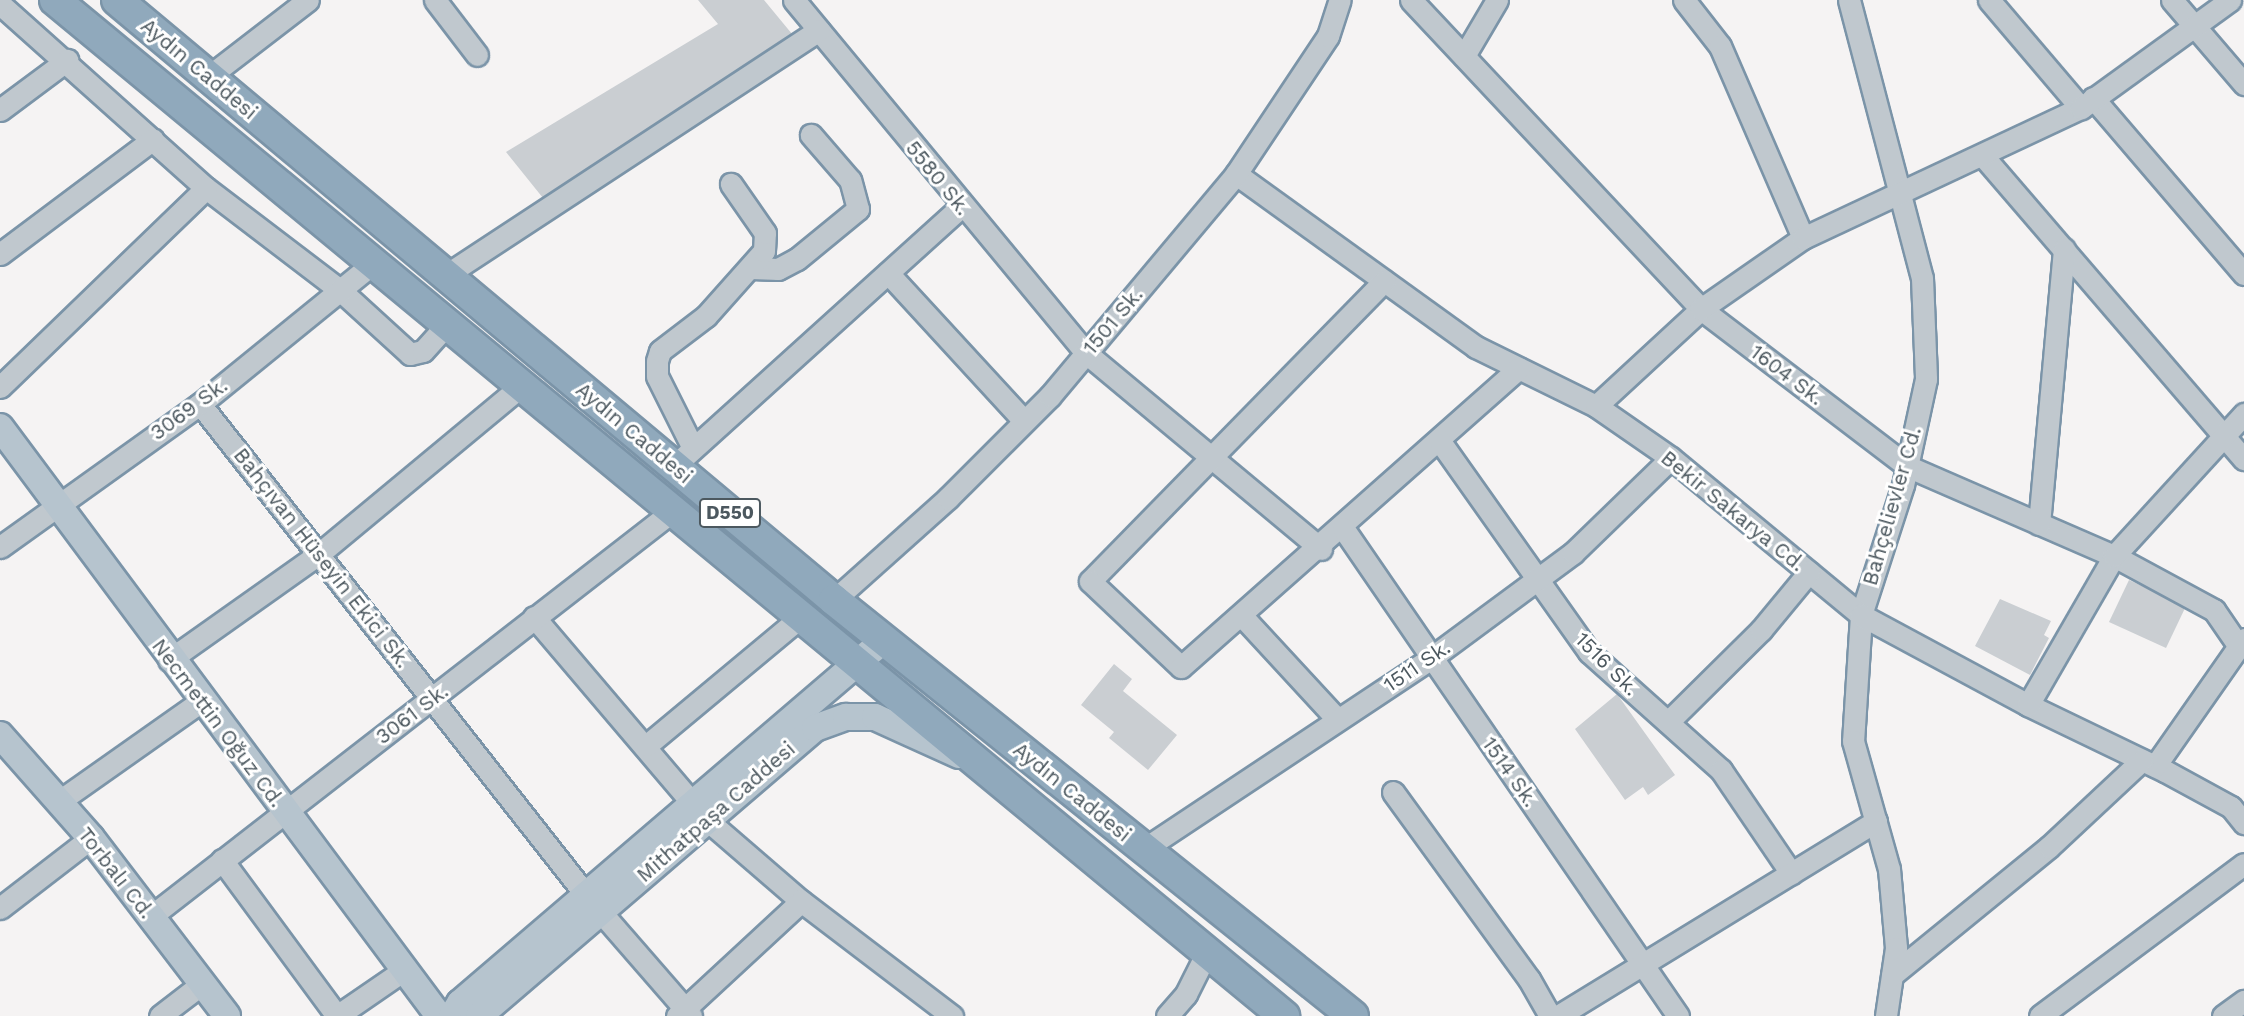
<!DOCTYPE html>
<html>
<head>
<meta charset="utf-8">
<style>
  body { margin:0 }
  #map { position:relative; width:2244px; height:1016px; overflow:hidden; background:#f5f3f3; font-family:"Work Sans",sans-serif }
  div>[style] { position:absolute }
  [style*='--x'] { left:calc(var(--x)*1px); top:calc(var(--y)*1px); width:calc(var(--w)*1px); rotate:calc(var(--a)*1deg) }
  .building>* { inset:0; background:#caced2 }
  .roads { filter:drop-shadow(2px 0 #7b94a8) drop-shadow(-2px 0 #7b94a8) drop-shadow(0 2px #7b94a8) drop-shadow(0 -2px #7b94a8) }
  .minor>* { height:21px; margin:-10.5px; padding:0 10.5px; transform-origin:10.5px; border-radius:10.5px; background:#c0c8ce }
  .major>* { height:26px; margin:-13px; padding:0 13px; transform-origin:13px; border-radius:13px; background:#b6c4ce }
  .highway>* { height:30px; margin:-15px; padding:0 15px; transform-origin:15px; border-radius:15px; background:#90a9bc }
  span { translate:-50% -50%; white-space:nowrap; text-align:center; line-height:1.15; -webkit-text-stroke:6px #fff; paint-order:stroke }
  .shield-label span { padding:2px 5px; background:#fff; border:2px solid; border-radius:5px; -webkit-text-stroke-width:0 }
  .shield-label { font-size:19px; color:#4c585f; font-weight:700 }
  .street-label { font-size:21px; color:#4c585f }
</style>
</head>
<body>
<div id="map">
  <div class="building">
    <div style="clip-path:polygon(698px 0,764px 0,797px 40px,547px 203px,506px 152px,718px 24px)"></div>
    <div style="clip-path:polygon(2129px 580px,2186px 606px,2166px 648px,2109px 622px)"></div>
    <div style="clip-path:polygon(2000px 599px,2051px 621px,2044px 635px,2049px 638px,2030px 675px,1975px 646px)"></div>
    <div style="clip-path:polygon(1114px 664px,1132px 679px,1123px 691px,1177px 735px,1148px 770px,1109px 738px,1114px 732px,1081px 705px)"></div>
    <div style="clip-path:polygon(1617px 694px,1675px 775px,1648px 795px,1643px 787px,1625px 800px,1575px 729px)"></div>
  </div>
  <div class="roads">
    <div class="minor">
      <div style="--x:435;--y:0;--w:69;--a:52.6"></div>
      <div style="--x:794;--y:0;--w:458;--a:50.4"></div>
      <div style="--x:1086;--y:353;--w:306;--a:39.8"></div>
      <div style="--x:1411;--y:0;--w:424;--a:46.8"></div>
      <div style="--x:1701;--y:309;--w:259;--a:37.3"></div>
      <div style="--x:1907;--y:466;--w:226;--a:23.5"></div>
      <div style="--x:2114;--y:556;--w:114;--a:28.4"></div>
      <div style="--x:2214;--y:610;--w:42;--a:55.6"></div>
      <div style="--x:1684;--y:0;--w:58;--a:52"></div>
      <div style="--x:1720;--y:46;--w:209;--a:66.6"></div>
      <div style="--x:1849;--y:0;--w:287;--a:75.3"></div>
      <div style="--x:1922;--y:278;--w:101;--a:87.7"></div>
      <div style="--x:1926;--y:379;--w:108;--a:102.2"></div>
      <div style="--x:1903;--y:485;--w:137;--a:107.9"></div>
      <div style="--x:1861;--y:615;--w:126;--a:93.6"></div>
      <div style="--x:1853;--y:741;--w:133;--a:74.3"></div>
      <div style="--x:1889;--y:869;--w:79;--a:84.9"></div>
      <div style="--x:1896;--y:948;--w:69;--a:98.4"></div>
      <div style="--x:1989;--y:0;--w:142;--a:49.6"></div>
      <div style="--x:2172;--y:0;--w:111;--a:49.4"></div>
      <div style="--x:0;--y:4;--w:276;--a:41.8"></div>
      <div style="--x:206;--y:188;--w:168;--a:37.3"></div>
      <div style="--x:340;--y:290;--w:95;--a:42.4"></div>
      <div style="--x:410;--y:354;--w:13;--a:-13"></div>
      <div style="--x:423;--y:351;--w:36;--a:-48"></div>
      <div style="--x:1464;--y:56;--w:65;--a:-59.5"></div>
      <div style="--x:208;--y:77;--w:126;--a:-37.6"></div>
      <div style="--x:2093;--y:98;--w:232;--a:49.4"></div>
      <div style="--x:0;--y:110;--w:84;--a:-36.7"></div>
      <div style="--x:1983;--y:156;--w:400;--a:49.3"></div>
      <div style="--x:1236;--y:174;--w:296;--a:35.8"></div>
      <div style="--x:1476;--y:347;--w:134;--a:26.2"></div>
      <div style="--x:1596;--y:406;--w:91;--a:34.7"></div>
      <div style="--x:1671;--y:458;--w:246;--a:39.6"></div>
      <div style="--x:1861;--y:615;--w:190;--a:28.3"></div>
      <div style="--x:2028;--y:705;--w:152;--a:25.7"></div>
      <div style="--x:2165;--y:771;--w:75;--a:28.6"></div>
      <div style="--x:2231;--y:807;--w:21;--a:51"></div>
      <div style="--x:0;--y:254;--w:191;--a:-36.9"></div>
      <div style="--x:751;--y:268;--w:27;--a:2"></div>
      <div style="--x:778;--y:269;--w:21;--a:-28"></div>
      <div style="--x:797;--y:259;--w:79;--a:-39.3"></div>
      <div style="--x:858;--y:209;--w:30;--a:-105"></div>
      <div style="--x:850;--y:180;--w:60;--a:-130.9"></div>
      <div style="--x:888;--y:273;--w:201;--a:47.4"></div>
      <div style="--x:446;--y:275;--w:446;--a:-33.3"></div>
      <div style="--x:1384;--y:281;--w:420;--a:134.4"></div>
      <div style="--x:1090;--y:581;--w:125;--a:43.4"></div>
      <div style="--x:1181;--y:667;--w:451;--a:-41.5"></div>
      <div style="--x:0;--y:387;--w:286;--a:-44"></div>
      <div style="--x:200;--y:404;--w:625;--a:51.83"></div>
      <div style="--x:586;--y:895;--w:160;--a:49"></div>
      <div style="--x:1596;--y:406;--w:143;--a:-42.7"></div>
      <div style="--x:1701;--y:309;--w:124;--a:-34.8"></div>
      <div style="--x:1803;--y:238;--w:307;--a:-25.1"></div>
      <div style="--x:2081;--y:108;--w:184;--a:-35.9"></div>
      <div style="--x:1439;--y:440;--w:260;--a:54.7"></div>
      <div style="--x:1589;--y:652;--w:177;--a:41.8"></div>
      <div style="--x:1721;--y:770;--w:125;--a:55.8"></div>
      <div style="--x:693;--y:448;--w:80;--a:-116.6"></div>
      <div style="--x:657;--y:376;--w:15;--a:-90"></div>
      <div style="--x:657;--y:361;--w:10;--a:-73"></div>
      <div style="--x:660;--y:351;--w:58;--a:-37.3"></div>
      <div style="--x:706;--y:316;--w:87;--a:-48.3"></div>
      <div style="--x:764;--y:251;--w:18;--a:-87"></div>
      <div style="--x:765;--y:233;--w:60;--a:-124.8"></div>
      <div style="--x:674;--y:466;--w:387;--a:-42.1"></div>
      <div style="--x:2039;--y:524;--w:276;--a:-84.8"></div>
      <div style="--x:1343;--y:528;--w:592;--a:55.53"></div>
      <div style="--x:0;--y:547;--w:246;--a:-35.6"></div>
      <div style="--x:200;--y:404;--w:222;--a:-39.1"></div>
      <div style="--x:834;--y:600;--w:153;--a:-41.8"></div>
      <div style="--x:948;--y:498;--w:144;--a:-45"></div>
      <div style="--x:1050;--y:396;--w:290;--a:-50"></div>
      <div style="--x:1236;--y:174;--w:166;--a:-56.3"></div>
      <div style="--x:1328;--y:36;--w:38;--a:-72"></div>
      <div style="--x:1242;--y:616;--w:140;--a:47.3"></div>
      <div style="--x:534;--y:617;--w:267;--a:49.6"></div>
      <div style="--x:707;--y:820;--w:124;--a:40.8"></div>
      <div style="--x:801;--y:901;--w:190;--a:37.3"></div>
      <div style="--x:169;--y:660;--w:185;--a:-35.3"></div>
      <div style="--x:320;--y:553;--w:263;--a:-39.7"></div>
      <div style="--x:2028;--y:705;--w:172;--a:-60"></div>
      <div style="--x:2114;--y:556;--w:193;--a:-47.5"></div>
      <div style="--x:1668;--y:722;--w:131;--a:-44.7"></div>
      <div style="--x:1761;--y:630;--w:75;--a:-50.4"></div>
      <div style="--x:647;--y:745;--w:202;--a:-39.8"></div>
      <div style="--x:2155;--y:766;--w:155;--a:-55"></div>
      <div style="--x:1393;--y:792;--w:231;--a:54"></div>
      <div style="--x:1529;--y:979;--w:43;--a:60.4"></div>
      <div style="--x:58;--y:802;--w:175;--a:-35.2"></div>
      <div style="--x:1144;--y:849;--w:345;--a:-33.6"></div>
      <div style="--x:1431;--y:658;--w:177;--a:-36.5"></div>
      <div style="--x:1573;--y:553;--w:136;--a:-44.1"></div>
      <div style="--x:222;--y:860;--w:194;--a:53.6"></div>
      <div style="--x:0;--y:908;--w:115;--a:-37.6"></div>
      <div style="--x:150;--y:917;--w:663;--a:-37.84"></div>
      <div style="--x:1892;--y:975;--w:203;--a:-39.2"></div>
      <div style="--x:2049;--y:847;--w:127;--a:-43.1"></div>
      <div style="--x:160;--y:1016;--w:54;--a:-37.5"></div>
      <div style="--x:337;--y:1016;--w:81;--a:-34.5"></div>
      <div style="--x:677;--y:1016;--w:169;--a:-42.8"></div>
      <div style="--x:1167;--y:1016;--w:29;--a:-49"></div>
      <div style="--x:1186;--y:994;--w:47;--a:-63.4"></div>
      <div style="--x:1558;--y:1016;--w:373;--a:-31.5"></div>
      <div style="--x:2040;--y:1016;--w:254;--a:-36.7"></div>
      <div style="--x:2223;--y:1016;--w:26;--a:-36"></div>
    </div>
    <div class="major">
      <div style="--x:0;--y:427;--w:735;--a:53.3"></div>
      <div style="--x:0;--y:735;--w:137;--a:48.5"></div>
      <div style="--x:91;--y:838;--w:224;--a:52.6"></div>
      <div style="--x:452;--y:1016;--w:15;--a:-58"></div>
      <div style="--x:460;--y:1003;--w:558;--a:-40.57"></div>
      <div style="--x:479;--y:1016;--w:443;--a:-40.6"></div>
      <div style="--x:815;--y:728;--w:33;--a:-20"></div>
      <div style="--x:846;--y:717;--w:29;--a:0"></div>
      <div style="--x:875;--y:717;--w:92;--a:24.3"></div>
    </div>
    <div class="highway">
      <div style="--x:55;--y:0;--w:1595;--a:39.58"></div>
      <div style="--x:117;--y:0;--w:935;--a:39.92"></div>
      <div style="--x:834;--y:600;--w:665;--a:38.71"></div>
    </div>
  </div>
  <div class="shield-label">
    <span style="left:730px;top:513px">D550</span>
  </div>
  <div class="street-label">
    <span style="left:199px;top:69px;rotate:40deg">Aydın Caddesi</span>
    <span style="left:938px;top:178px;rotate:51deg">5580 Sk.</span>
    <span style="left:1113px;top:321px;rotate:-50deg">1501 Sk.</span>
    <span style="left:1787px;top:375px;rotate:37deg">1604 Sk.</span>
    <span style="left:189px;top:409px;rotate:-36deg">3069 Sk.</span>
    <span style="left:634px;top:433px;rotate:40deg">Aydın Caddesi</span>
    <span style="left:1892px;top:506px;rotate:-74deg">Bahçelievler Cd.</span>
    <span style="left:1733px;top:511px;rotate:39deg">Bekir Sakarya Cd.</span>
    <span style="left:322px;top:558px;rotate:52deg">Bahçıvan Hüseyin Ekici Sk.</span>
    <span style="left:1607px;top:664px;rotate:45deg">1516 Sk.</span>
    <span style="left:1417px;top:666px;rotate:-34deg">1511 Sk.</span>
    <span style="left:412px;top:714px;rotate:-37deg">3061 Sk.</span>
    <span style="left:218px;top:723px;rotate:53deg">Necmettin Oğuz Cd.</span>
    <span style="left:1510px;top:772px;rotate:55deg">1514 Sk.</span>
    <span style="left:1072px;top:792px;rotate:39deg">Aydın Caddesi</span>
    <span style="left:716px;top:812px;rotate:-41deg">Mithatpaşa Caddesi</span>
    <span style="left:116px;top:873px;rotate:52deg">Torbalı Cd.</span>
  </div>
</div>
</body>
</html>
